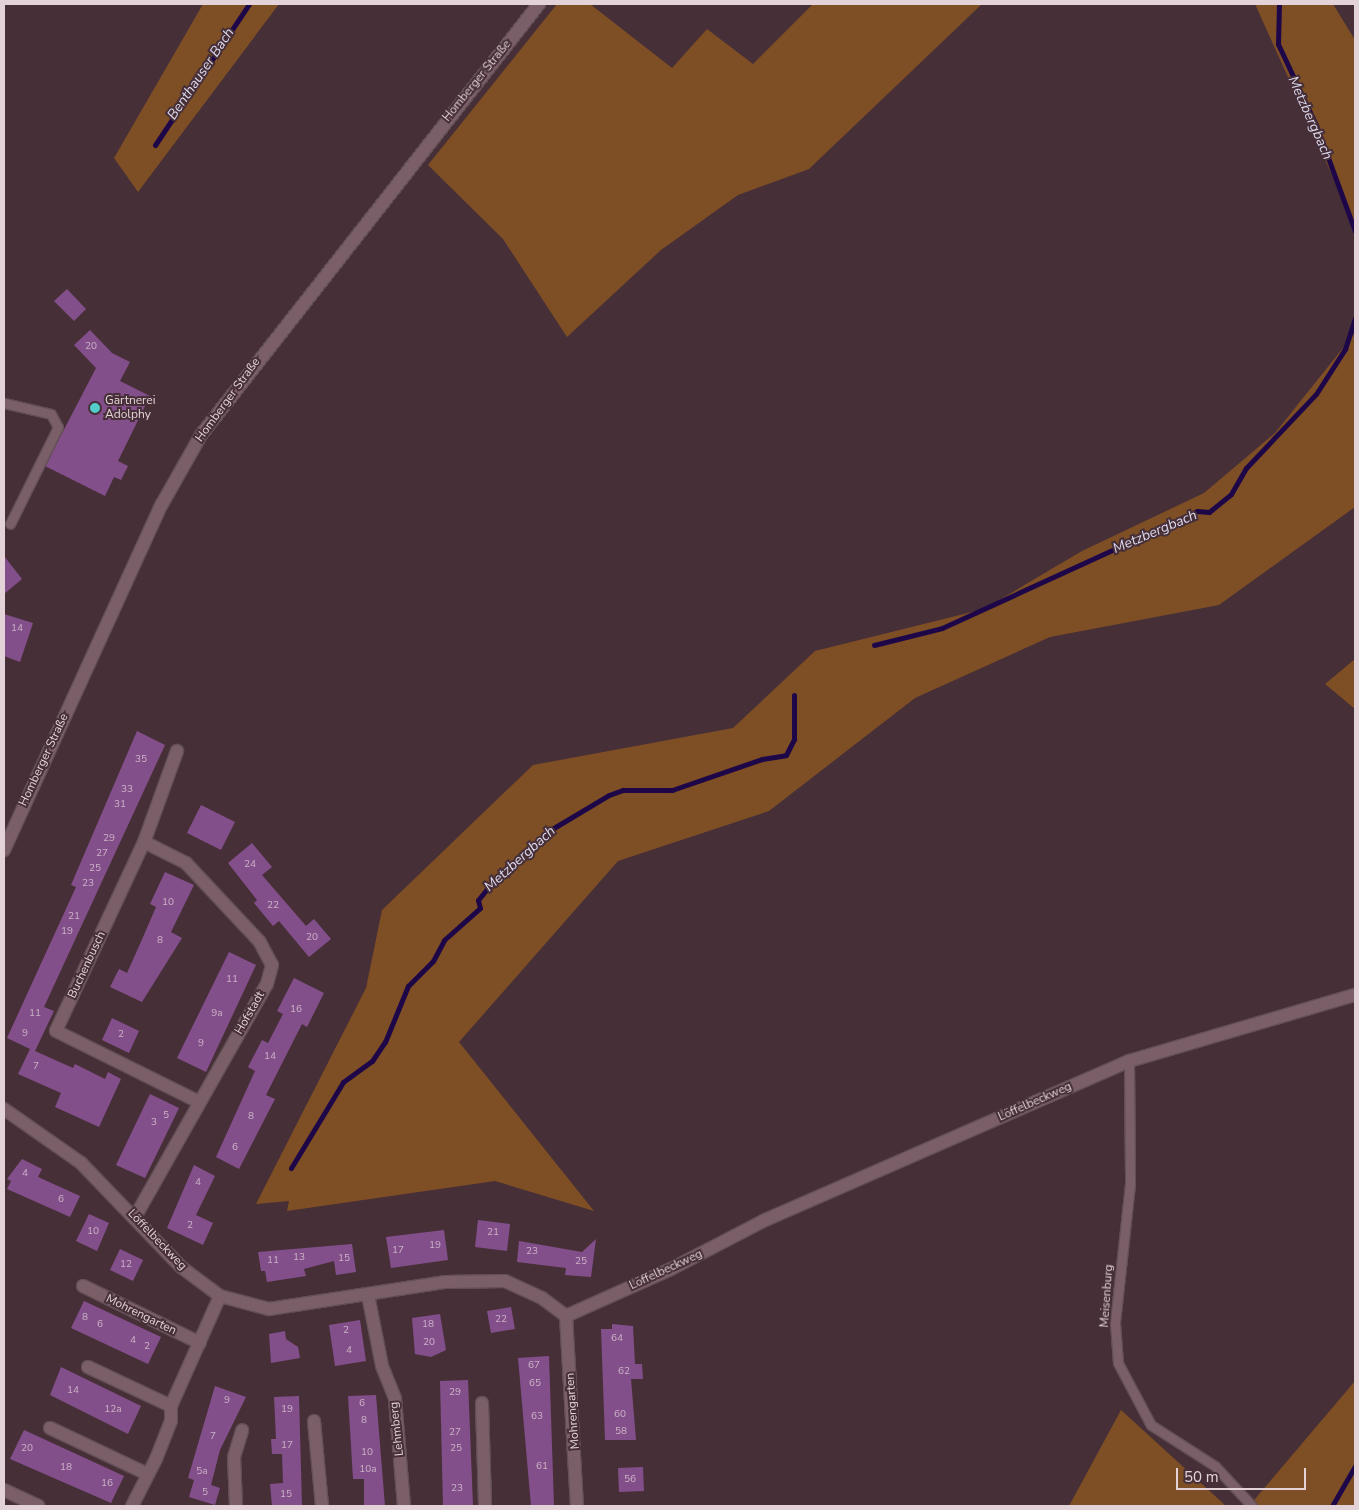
<!DOCTYPE html>
<html>
<head>
<meta charset="utf-8">
<style>
  body { margin:0 }
  #map { position:relative; width:1359px; height:1510px; overflow:hidden; background:#472f38; font-family:"Nunito Sans",sans-serif }
  div>[style] { position:absolute }
  [style*='--x'] { left:calc(var(--x)*1px); top:calc(var(--y)*1px); width:calc(var(--w)*1px); rotate:calc(var(--a)*1deg) }
  .green>* { inset:0; background:#7e4e24 }
  .stream>* { height:5px; margin:-2.5px; padding:0 2.5px; transform-origin:2.5px; border-radius:2.5px; background:#1d0748 }
  .building>* { inset:0; background:#834f8b }
  .roads { filter:drop-shadow(1px 0 #634f56) drop-shadow(-1px 0 #634f56) drop-shadow(0 1px #634f56) drop-shadow(0 -1px #634f56) }
  .lane>* { height:9px; margin:-4.5px; padding:0 4.5px; transform-origin:4.5px; border-radius:4.5px; background:#7a5f68 }
  .street>* { height:12px; margin:-6px; padding:0 6px; transform-origin:6px; border-radius:6px; background:#7a5f68 }
  .secondary>* { height:12px; margin:-6px; padding:0 6px; transform-origin:6px; border-radius:6px; background:#7a5f68 }
  .dots>* { width:14px; height:14px; translate:-50% -50%; box-sizing:border-box; border:2px solid #472f38; border-radius:50% }
  span { translate:-50% -50%; white-space:nowrap; text-align:center; line-height:1.15; -webkit-text-stroke:4px #472f38; paint-order:stroke }
  .number-label { font-size:10px; color:#cbb2c5 }
  .number-label span { -webkit-text-stroke-width:0 }
  .street-label { font-size:12px; color:#e3d3d8 }
  .poi-label { font-size:12px; color:#e3d3d8 }
  .left { translate:0 -50%; text-align:left }
  .water-label { font-size:14px; color:#dddbef; font-style:italic }
  .frame { position:absolute; inset:0; border:5px solid #e3d3d8; pointer-events:none }
  .scale { position:absolute; left:1176px; top:1468px; width:130px; height:22px; box-sizing:border-box; border:2px solid #e3d3d8; border-top:0; padding-left:6px; font-size:15px; line-height:18px; white-space:nowrap; color:#e3d3d8; -webkit-text-stroke:4px #472f38; paint-order:stroke }
</style>
</head>
<body>
<div id="map">
  <div class="green">
    <div style="clip-path:polygon(203px 4px,279px 4px,138px 192px,114px 158px)"></div>
    <div style="clip-path:polygon(557px 4px,590px 4px,672px 68px,707px 29px,753px 64px,813px 4px,982px 4px,809px 169px,738px 195px,661px 250px,567px 337px,503px 239px,428px 165px)"></div>
    <div style="clip-path:polygon(1255px 4px,1333px 4px,1355px 40px,1355px 226px)"></div>
    <div style="clip-path:polygon(1355px 333px,1355px 507px,1219px 605px,1050px 637px,915px 698px,769px 811px,618px 861px,459px 1042px,594px 1211px,495px 1181px,287px 1211px,289px 1201px,256px 1204px,366px 988px,382px 910px,533px 765px,733px 728px,815px 651px,984px 609px,1082px 551px,1204px 493px,1275px 433px)"></div>
    <div style="clip-path:polygon(1355px 659px,1355px 709px,1325px 684px)"></div>
    <div style="clip-path:polygon(1355px 1381px,1355px 1506px,1249px 1506px)"></div>
    <div style="clip-path:polygon(1121px 1410px,1226px 1506px,1069px 1506px)"></div>
  </div>
  <div class="stream">
    <div style="--x:1279;--y:4;--w:40;--a:91.4"></div>
    <div style="--x:1278;--y:44;--w:89;--a:64.9"></div>
    <div style="--x:1316;--y:125;--w:113;--a:69.8"></div>
    <div style="--x:155;--y:145;--w:169;--a:-56.3"></div>
    <div style="--x:874;--y:645;--w:70;--a:-14"></div>
    <div style="--x:942;--y:628;--w:281;--a:-24.6"></div>
    <div style="--x:1197;--y:511;--w:12;--a:5"></div>
    <div style="--x:1209;--y:512;--w:28;--a:-39"></div>
    <div style="--x:1231;--y:494;--w:30;--a:-60"></div>
    <div style="--x:1246;--y:468;--w:102;--a:-46.6"></div>
    <div style="--x:1316;--y:394;--w:54;--a:-57.2"></div>
    <div style="--x:1345;--y:349;--w:32;--a:-72"></div>
    <div style="--x:291;--y:1168;--w:100;--a:-58.8"></div>
    <div style="--x:343;--y:1082;--w:36;--a:-36"></div>
    <div style="--x:372;--y:1061;--w:23;--a:-56"></div>
    <div style="--x:385;--y:1042;--w:61;--a:-67.7"></div>
    <div style="--x:408;--y:986;--w:35;--a:-45"></div>
    <div style="--x:433;--y:961;--w:24;--a:-62"></div>
    <div style="--x:444;--y:940;--w:48;--a:-41.6"></div>
    <div style="--x:480;--y:908;--w:8;--a:-104"></div>
    <div style="--x:478;--y:900;--w:28;--a:-51"></div>
    <div style="--x:496;--y:878;--w:74;--a:-41.2"></div>
    <div style="--x:552;--y:829;--w:66;--a:-30.8"></div>
    <div style="--x:609;--y:795;--w:15;--a:-20"></div>
    <div style="--x:623;--y:790;--w:49;--a:0"></div>
    <div style="--x:672;--y:790;--w:95;--a:-19"></div>
    <div style="--x:762;--y:759;--w:24;--a:-9"></div>
    <div style="--x:786;--y:755;--w:18;--a:-63"></div>
    <div style="--x:794;--y:739;--w:44;--a:-90"></div>
    <div style="--x:1332;--y:1506;--w:46;--a:-60.1"></div>
  </div>
  <div class="building">
    <div style="clip-path:polygon(67px 289px,86px 309px,74px 321px,54px 301px)"></div>
    <div style="clip-path:polygon(90px 330px,112px 353px,130px 362px,120px 381px,150px 396px,118px 461px,128px 466px,121px 480px,114px 477px,105px 496px,45px 466px,96px 368px,74px 345px)"></div>
    <div style="clip-path:polygon(4px 556px,22px 579px,4px 594px)"></div>
    <div style="clip-path:polygon(4px 614px,33px 623px,20px 662px,4px 656px)"></div>
    <div style="clip-path:polygon(137px 731px,165px 745px,44px 1007px,54px 1011px,35px 1051px,73px 1068px,75px 1064px,105px 1079px,108px 1072px,121px 1079px,99px 1127px,55px 1107px,61px 1093px,18px 1074px,30px 1049px,7px 1038px,76px 887px,71px 885px)"></div>
    <div style="clip-path:polygon(201px 805px,235px 822px,221px 850px,187px 833px)"></div>
    <div style="clip-path:polygon(252px 843px,272px 867px,262px 875px,306px 926px,314px 919px,331px 939px,309px 957px,279px 921px,273px 926px,254px 903px,257px 900px,228px 863px)"></div>
    <div style="clip-path:polygon(165px 872px,194px 885px,171px 932px,182px 938px,142px 1002px,110px 987px,119px 969px,127px 973px,140px 944px,156px 907px,150px 904px)"></div>
    <div style="clip-path:polygon(229px 952px,256px 965px,206px 1072px,177px 1058px)"></div>
    <div style="clip-path:polygon(294px 978px,324px 993px,307px 1027px,302px 1024px,266px 1095px,275px 1099px,239px 1169px,216px 1157px,255px 1071px,248px 1067px,262px 1040px,268px 1043px,283px 1014px,277px 1011px)"></div>
    <div style="clip-path:polygon(112px 1018px,139px 1031px,129px 1053px,102px 1040px)"></div>
    <div style="clip-path:polygon(150px 1094px,179px 1108px,145px 1178px,116px 1165px)"></div>
    <div style="clip-path:polygon(22px 1159px,42px 1169px,38px 1177px,80px 1196px,70px 1217px,7px 1189px,11px 1181px,7px 1179px)"></div>
    <div style="clip-path:polygon(194px 1165px,215px 1176px,196px 1215px,213px 1223px,203px 1245px,167px 1228px)"></div>
    <div style="clip-path:polygon(89px 1214px,109px 1223px,97px 1251px,76px 1241px)"></div>
    <div style="clip-path:polygon(478px 1220px,510px 1224px,507px 1251px,475px 1247px)"></div>
    <div style="clip-path:polygon(444px 1230px,448px 1260px,391px 1268px,386px 1237px)"></div>
    <div style="clip-path:polygon(596px 1239px,591px 1277px,565px 1275px,566px 1268px,517px 1262px,519px 1241px,582px 1252px)"></div>
    <div style="clip-path:polygon(352px 1244px,356px 1272px,336px 1275px,334px 1261px,304px 1269px,306px 1276px,267px 1282px,265px 1271px,261px 1271px,258px 1252px)"></div>
    <div style="clip-path:polygon(120px 1249px,143px 1260px,133px 1281px,110px 1270px)"></div>
    <div style="clip-path:polygon(84px 1301px,161px 1337px,148px 1364px,71px 1328px)"></div>
    <div style="clip-path:polygon(511px 1307px,515px 1329px,491px 1333px,487px 1311px)"></div>
    <div style="clip-path:polygon(440px 1314px,446px 1350px,431px 1357px,415px 1354px,412px 1318px)"></div>
    <div style="clip-path:polygon(360px 1320px,366px 1361px,335px 1366px,329px 1325px)"></div>
    <div style="clip-path:polygon(612px 1324px,633px 1326px,635px 1364px,642px 1364px,643px 1379px,631px 1379px,636px 1440px,605px 1440px,601px 1329px,612px 1329px)"></div>
    <div style="clip-path:polygon(285px 1331px,286px 1339px,298px 1347px,300px 1358px,271px 1363px,269px 1334px)"></div>
    <div style="clip-path:polygon(549px 1356px,554px 1506px,531px 1506px,518px 1358px)"></div>
    <div style="clip-path:polygon(61px 1367px,141px 1406px,128px 1434px,50px 1395px)"></div>
    <div style="clip-path:polygon(468px 1380px,473px 1506px,443px 1506px,440px 1381px)"></div>
    <div style="clip-path:polygon(215px 1386px,246px 1397px,220px 1450px,211px 1485px,220px 1488px,215px 1505px,189px 1497px,194px 1480px,188px 1478px)"></div>
    <div style="clip-path:polygon(376px 1395px,385px 1506px,364px 1506px,364px 1479px,353px 1479px,348px 1396px)"></div>
    <div style="clip-path:polygon(299px 1396px,302px 1506px,272px 1506px,270px 1484px,283px 1483px,282px 1454px,272px 1454px,271px 1439px,276px 1439px,274px 1397px)"></div>
    <div style="clip-path:polygon(24px 1430px,124px 1476px,111px 1503px,10px 1459px)"></div>
    <div style="clip-path:polygon(643px 1467px,644px 1491px,619px 1492px,618px 1468px)"></div>
  </div>
  <div class="roads">
    <div class="lane">
      <div style="--x:4;--y:403;--w:48;--a:13.2"></div>
      <div style="--x:51;--y:414;--w:15;--a:62"></div>
      <div style="--x:58;--y:427;--w:108;--a:116.3"></div>
      <div style="--x:1129;--y:1061;--w:123;--a:89.5"></div>
      <div style="--x:1130;--y:1184;--w:140;--a:96.2"></div>
      <div style="--x:1115;--y:1323;--w:40;--a:85.7"></div>
      <div style="--x:1118;--y:1363;--w:70;--a:62"></div>
      <div style="--x:1151;--y:1425;--w:76;--a:32.6"></div>
      <div style="--x:1215;--y:1466;--w:54;--a:47.2"></div>
    </div>
    <div class="street">
      <div style="--x:177;--y:751;--w:97;--a:109.9"></div>
      <div style="--x:144;--y:842;--w:208;--a:115"></div>
      <div style="--x:56;--y:1031;--w:160;--a:26.4"></div>
      <div style="--x:4;--y:1109;--w:94;--a:35"></div>
      <div style="--x:81;--y:1163;--w:144;--a:46.1"></div>
      <div style="--x:181;--y:1267;--w:49;--a:36.6"></div>
      <div style="--x:220;--y:1296;--w:51;--a:14.9"></div>
      <div style="--x:269;--y:1309;--w:179;--a:-8.7"></div>
      <div style="--x:446;--y:1282;--w:59;--a:-1"></div>
      <div style="--x:505;--y:1281;--w:41;--a:24.7"></div>
      <div style="--x:542;--y:1298;--w:30;--a:37"></div>
      <div style="--x:566;--y:1316;--w:115;--a:-24.1"></div>
      <div style="--x:671;--y:1269;--w:106;--a:-27.5"></div>
      <div style="--x:765;--y:1220;--w:397;--a:-23.6"></div>
      <div style="--x:1129;--y:1061;--w:235;--a:-16.3"></div>
      <div style="--x:135;--y:1217;--w:268;--a:-60.5"></div>
      <div style="--x:267;--y:984;--w:20;--a:-75"></div>
      <div style="--x:272;--y:965;--w:27;--a:-118"></div>
      <div style="--x:259;--y:941;--w:107;--a:-133.1"></div>
      <div style="--x:186;--y:863;--w:47;--a:-153.4"></div>
      <div style="--x:83;--y:1286;--w:130;--a:26"></div>
      <div style="--x:368;--y:1295;--w:72;--a:78.8"></div>
      <div style="--x:382;--y:1366;--w:35;--a:68"></div>
      <div style="--x:395;--y:1399;--w:107;--a:85.2"></div>
      <div style="--x:566;--y:1316;--w:190;--a:86.7"></div>
      <div style="--x:88;--y:1367;--w:92;--a:25.2"></div>
      <div style="--x:482;--y:1403;--w:103;--a:88.3"></div>
      <div style="--x:314;--y:1421;--w:85;--a:84.6"></div>
      <div style="--x:50;--y:1428;--w:105;--a:25.3"></div>
      <div style="--x:4;--y:1490;--w:38;--a:25"></div>
      <div style="--x:132;--y:1506;--w:53;--a:-62.9"></div>
      <div style="--x:156;--y:1459;--w:41;--a:-68.5"></div>
      <div style="--x:171;--y:1421;--w:15;--a:-90"></div>
      <div style="--x:171;--y:1406;--w:120;--a:-66"></div>
      <div style="--x:236;--y:1506;--w:49;--a:-92.3"></div>
      <div style="--x:234;--y:1457;--w:28;--a:-73"></div>
    </div>
    <div class="secondary">
      <div style="--x:4;--y:850;--w:380;--a:-65.5"></div>
      <div style="--x:162;--y:504;--w:79;--a:-60.5"></div>
      <div style="--x:201;--y:435;--w:548;--a:-51.9"></div>
    </div>
  </div>
  <div class="dots">
    <div style="left:95px;top:408px;background:#53cdc9"></div>
  </div>
  <div class="number-label">
    <span style="left:91px;top:347px">20</span>
    <span style="left:17px;top:629px">14</span>
    <span style="left:141px;top:760px">35</span>
    <span style="left:127px;top:790px">33</span>
    <span style="left:120px;top:805px">31</span>
    <span style="left:109px;top:839px">29</span>
    <span style="left:102px;top:854px">27</span>
    <span style="left:250px;top:865px">24</span>
    <span style="left:95px;top:869px">25</span>
    <span style="left:88px;top:884px">23</span>
    <span style="left:168px;top:903px">10</span>
    <span style="left:273px;top:906px">22</span>
    <span style="left:74px;top:917px">21</span>
    <span style="left:67px;top:932px">19</span>
    <span style="left:312px;top:938px">20</span>
    <span style="left:160px;top:941px">8</span>
    <span style="left:232px;top:980px">11</span>
    <span style="left:296px;top:1010px">16</span>
    <span style="left:35px;top:1014px">11</span>
    <span style="left:217px;top:1014px">9a</span>
    <span style="left:25px;top:1034px">9</span>
    <span style="left:121px;top:1035px">2</span>
    <span style="left:201px;top:1044px">9</span>
    <span style="left:270px;top:1057px">14</span>
    <span style="left:36px;top:1067px">7</span>
    <span style="left:166px;top:1116px">5</span>
    <span style="left:251px;top:1117px">8</span>
    <span style="left:154px;top:1123px">3</span>
    <span style="left:235px;top:1148px">6</span>
    <span style="left:25px;top:1174px">4</span>
    <span style="left:198px;top:1183px">4</span>
    <span style="left:61px;top:1200px">6</span>
    <span style="left:190px;top:1226px">2</span>
    <span style="left:93px;top:1232px">10</span>
    <span style="left:493px;top:1233px">21</span>
    <span style="left:435px;top:1246px">19</span>
    <span style="left:398px;top:1251px">17</span>
    <span style="left:532px;top:1252px">23</span>
    <span style="left:299px;top:1258px">13</span>
    <span style="left:344px;top:1259px">15</span>
    <span style="left:273px;top:1261px">11</span>
    <span style="left:581px;top:1262px">25</span>
    <span style="left:126px;top:1265px">12</span>
    <span style="left:85px;top:1318px">8</span>
    <span style="left:501px;top:1320px">22</span>
    <span style="left:100px;top:1325px">6</span>
    <span style="left:428px;top:1325px">18</span>
    <span style="left:346px;top:1331px">2</span>
    <span style="left:617px;top:1339px">64</span>
    <span style="left:133px;top:1341px">4</span>
    <span style="left:429px;top:1343px">20</span>
    <span style="left:147px;top:1347px">2</span>
    <span style="left:349px;top:1351px">4</span>
    <span style="left:534px;top:1366px">67</span>
    <span style="left:624px;top:1372px">62</span>
    <span style="left:535px;top:1384px">65</span>
    <span style="left:73px;top:1391px">14</span>
    <span style="left:455px;top:1393px">29</span>
    <span style="left:227px;top:1401px">9</span>
    <span style="left:362px;top:1404px">6</span>
    <span style="left:113px;top:1410px">12a</span>
    <span style="left:287px;top:1410px">19</span>
    <span style="left:620px;top:1415px">60</span>
    <span style="left:537px;top:1417px">63</span>
    <span style="left:364px;top:1421px">8</span>
    <span style="left:621px;top:1432px">58</span>
    <span style="left:455px;top:1433px">27</span>
    <span style="left:213px;top:1437px">7</span>
    <span style="left:287px;top:1446px">17</span>
    <span style="left:27px;top:1449px">20</span>
    <span style="left:456px;top:1449px">25</span>
    <span style="left:367px;top:1453px">10</span>
    <span style="left:542px;top:1467px">61</span>
    <span style="left:66px;top:1468px">18</span>
    <span style="left:368px;top:1470px">10a</span>
    <span style="left:202px;top:1472px">5a</span>
    <span style="left:630px;top:1480px">56</span>
    <span style="left:107px;top:1484px">16</span>
    <span style="left:457px;top:1489px">23</span>
    <span style="left:205px;top:1493px">5</span>
    <span style="left:286px;top:1495px">15</span>
  </div>
  <div class="street-label">
    <span style="left:477px;top:81px;rotate:-51deg">Homberger Straße</span>
    <span style="left:228px;top:400px;rotate:-54deg">Homberger Straße</span>
    <span style="left:44px;top:760px;rotate:-65deg">Homberger Straße</span>
    <span style="left:87px;top:965px;rotate:-65deg">Buchenbusch</span>
    <span style="left:250px;top:1013px;rotate:-60deg">Hofstadt</span>
    <span style="left:1035px;top:1102px;rotate:-24deg">Löffelbeckweg</span>
    <span style="left:157px;top:1240px;rotate:46deg">Löffelbeckweg</span>
    <span style="left:666px;top:1270px;rotate:-25deg">Löffelbeckweg</span>
    <span style="left:1107px;top:1296px;rotate:-86deg">Meisenburg</span>
    <span style="left:141px;top:1315px;rotate:26deg">Mohrengarten</span>
    <span style="left:573px;top:1411px;rotate:-94deg">Mohrengarten</span>
    <span style="left:397px;top:1429px;rotate:-96deg">Lehmberg</span>
  </div>
  <div class="poi-label">
    <span class="left" style="left:105px;top:408px">Gärtnerei<br>Adolphy</span>
  </div>
  <div class="water-label">
    <span style="left:201px;top:74px;rotate:-56deg">Benthauser Bach</span>
    <span style="left:1310px;top:118px;rotate:66deg">Metzbergbach</span>
    <span style="left:1155px;top:532px;rotate:-23deg">Metzbergbach</span>
    <span style="left:520px;top:859px;rotate:-42deg">Metzbergbach</span>
  </div>
  <div class="frame"></div>
  <div class="scale">50 m</div>
</div>
</body>
</html>
